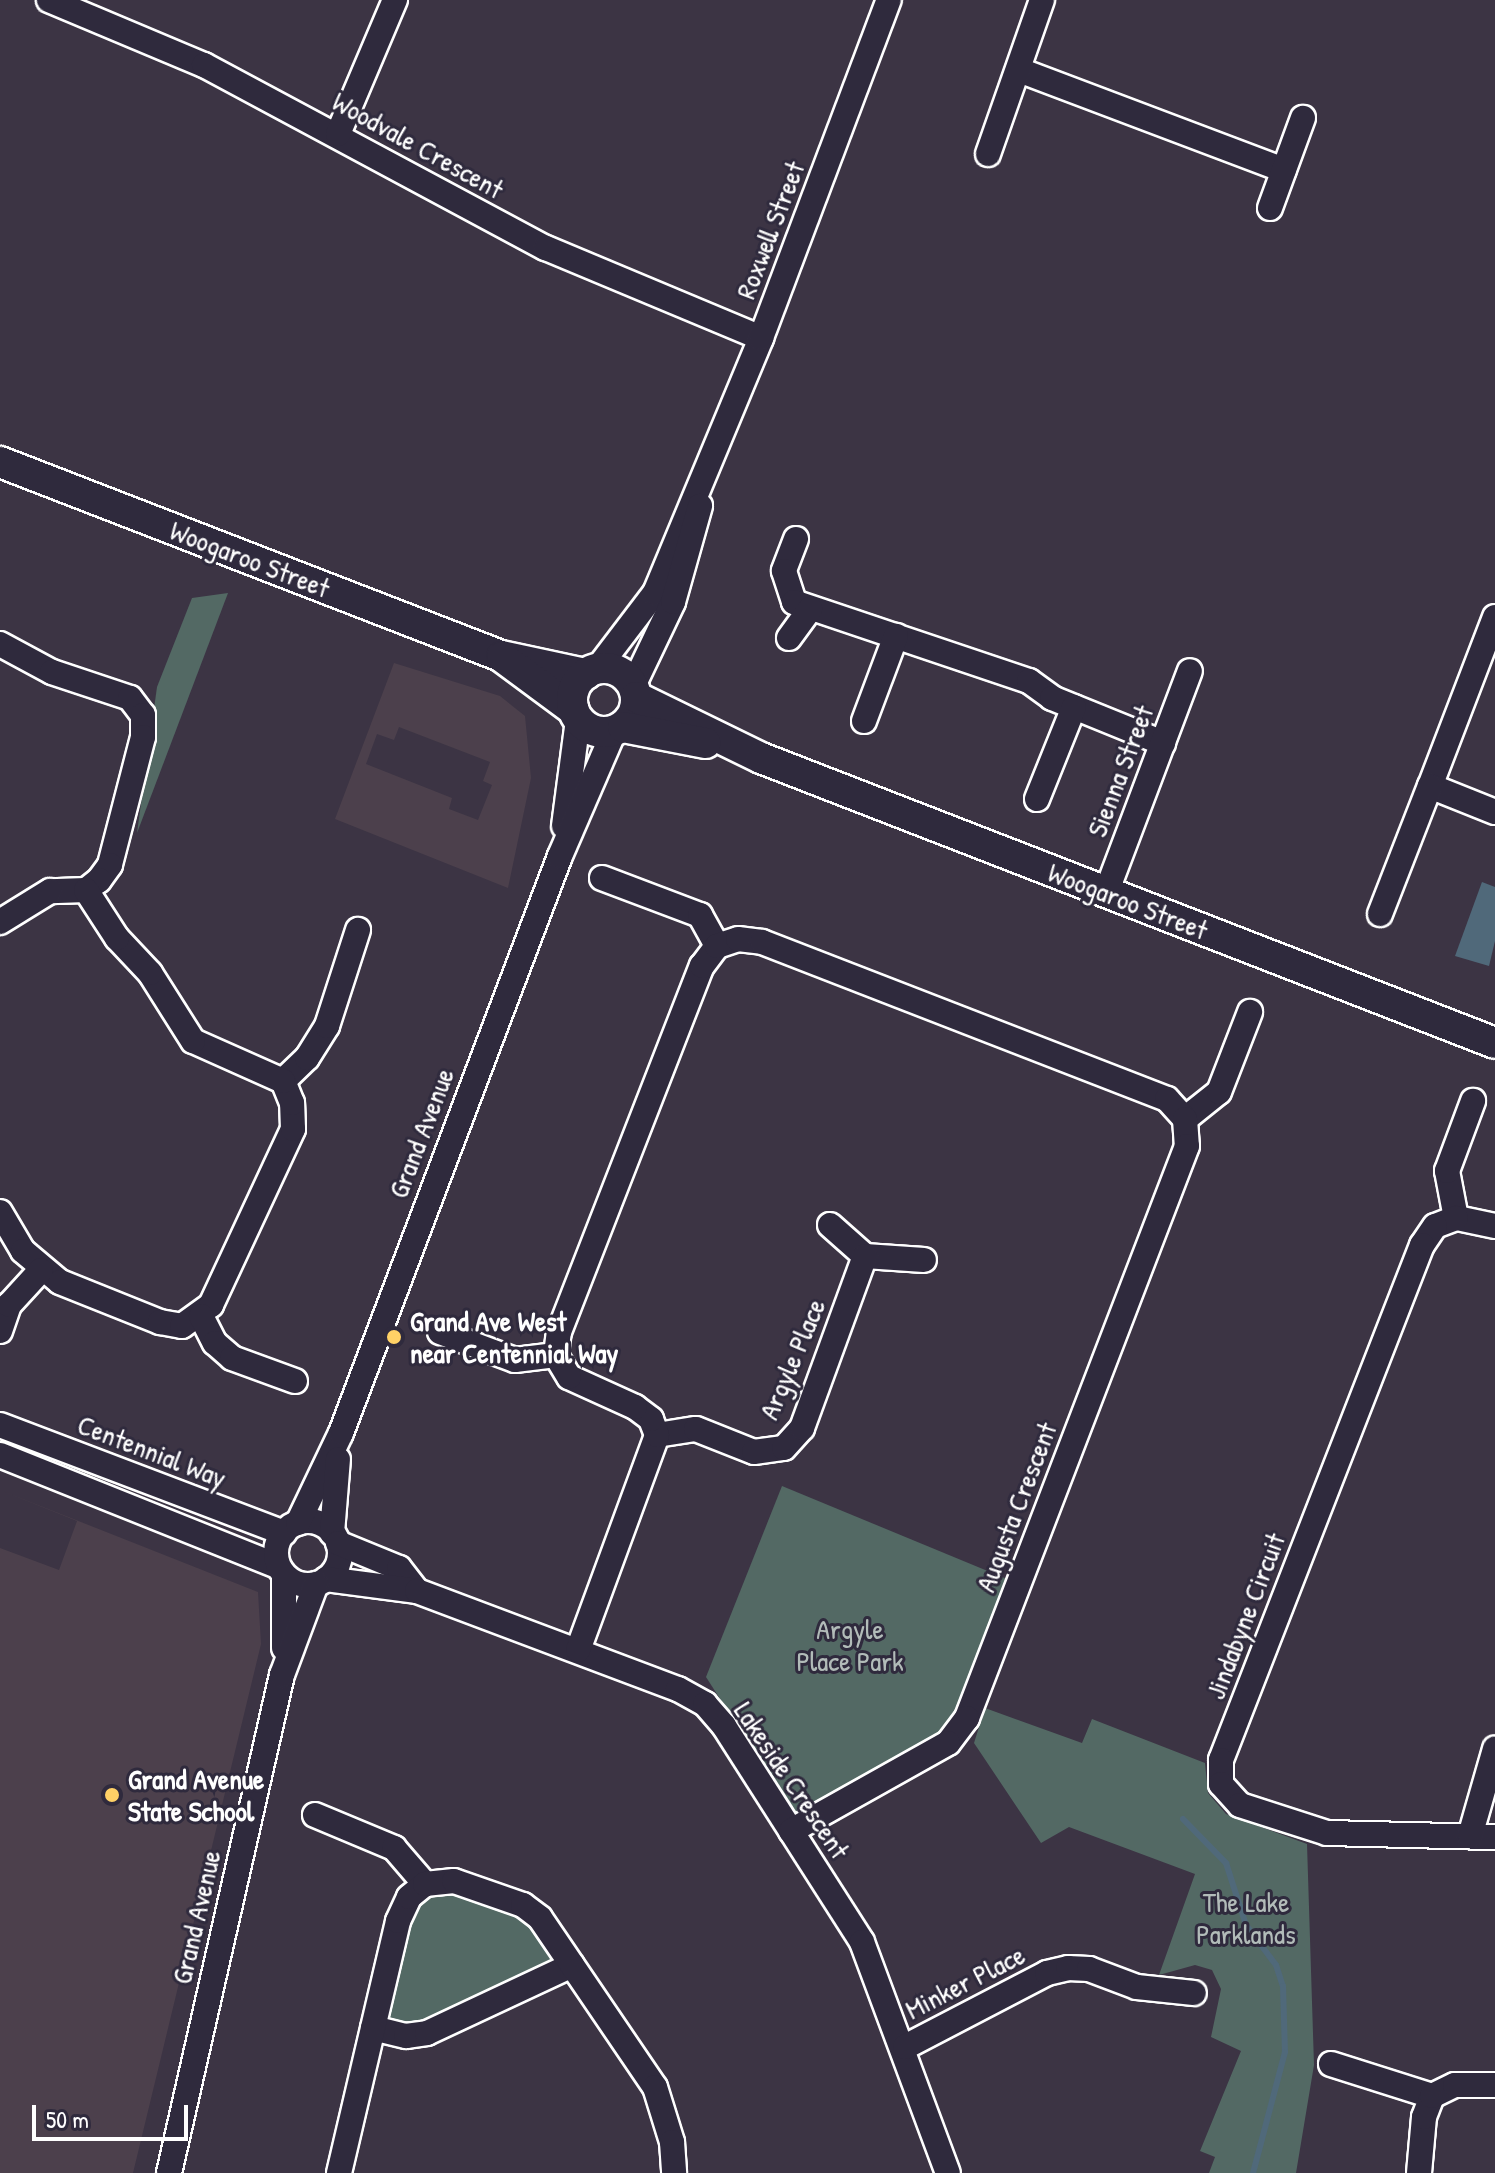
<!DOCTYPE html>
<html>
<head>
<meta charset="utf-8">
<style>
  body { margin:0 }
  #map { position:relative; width:1495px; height:2173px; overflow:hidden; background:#3c3444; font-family:"Patrick Hand",sans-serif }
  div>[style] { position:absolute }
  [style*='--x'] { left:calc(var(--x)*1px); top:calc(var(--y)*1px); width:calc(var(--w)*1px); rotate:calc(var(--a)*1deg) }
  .built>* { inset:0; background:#4c404c }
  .green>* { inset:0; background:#536964 }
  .water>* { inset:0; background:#50697a }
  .stream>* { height:6px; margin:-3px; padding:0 3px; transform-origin:3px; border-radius:3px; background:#50697a }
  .roads { filter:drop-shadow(2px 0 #fff) drop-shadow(-2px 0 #fff) drop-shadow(0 2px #fff) drop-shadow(0 -2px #fff) }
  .minor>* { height:24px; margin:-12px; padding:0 12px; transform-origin:12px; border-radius:12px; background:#2f2a3d }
  .minor>.ring { margin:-12px; padding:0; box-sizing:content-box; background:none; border:24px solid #2f2a3d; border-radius:50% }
  .major>* { height:30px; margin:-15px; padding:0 15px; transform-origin:15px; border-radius:15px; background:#2f2a3d }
  .major>.ring { margin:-15px; padding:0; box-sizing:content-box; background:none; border:30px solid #2f2a3d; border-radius:50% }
  .dots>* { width:22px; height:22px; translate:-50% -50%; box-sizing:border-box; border:4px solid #2f2a3d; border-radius:50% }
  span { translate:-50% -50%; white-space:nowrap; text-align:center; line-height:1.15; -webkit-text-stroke:6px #2f2a3d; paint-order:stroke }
  .street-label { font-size:28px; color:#fff }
  .poi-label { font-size:28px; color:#fff; font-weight:700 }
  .left { translate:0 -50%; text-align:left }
  .park-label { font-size:28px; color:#b2bcb9 }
  .scale { position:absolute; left:32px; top:2105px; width:156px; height:36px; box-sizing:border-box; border:4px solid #fff; border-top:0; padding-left:10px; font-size:24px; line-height:28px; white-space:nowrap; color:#fff; -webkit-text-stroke:6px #2f2a3d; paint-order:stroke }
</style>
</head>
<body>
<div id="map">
  <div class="built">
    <div style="clip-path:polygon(evenodd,394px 663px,500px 696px,525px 716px,531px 778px,508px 888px,335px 819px,394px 663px,399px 727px,490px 762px,483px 781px,492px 785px,478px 820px,449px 809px,452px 798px,366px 764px,377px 734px,394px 740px,399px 727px)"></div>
    <div style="clip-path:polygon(0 1490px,258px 1592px,261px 1644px,133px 2173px,0 2173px,0 1548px,59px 1570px,77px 1521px)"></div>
  </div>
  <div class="green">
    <div style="clip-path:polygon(228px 593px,137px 833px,157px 687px,192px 598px)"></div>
    <div style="clip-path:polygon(782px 1486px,1007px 1579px,949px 1727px,795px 1816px,706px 1677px)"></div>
    <div style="clip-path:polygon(985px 1708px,1082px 1743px,1092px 1719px,1205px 1763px,1208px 1793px,1226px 1814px,1307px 1844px,1314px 2065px,1296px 2173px,1209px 2173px,1215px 2157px,1200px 2151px,1241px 2051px,1211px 2037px,1221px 1989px,1212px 1970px,1195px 1965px,1159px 1975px,1195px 1874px,1069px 1827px,1041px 1843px,974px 1743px)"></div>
    <div style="clip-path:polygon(425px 1884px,523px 1905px,572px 1965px,427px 2033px,373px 2028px,398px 1921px)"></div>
  </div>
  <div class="water">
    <div style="clip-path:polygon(1482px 882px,1495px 887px,1495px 941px,1489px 966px,1455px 956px)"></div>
  </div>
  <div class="stream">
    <div style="--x:1183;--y:1819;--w:62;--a:45.7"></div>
    <div style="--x:1226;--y:1863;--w:65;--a:72.1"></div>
    <div style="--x:1246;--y:1925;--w:50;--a:53.1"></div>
    <div style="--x:1276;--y:1965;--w:22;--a:72"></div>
    <div style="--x:1283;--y:1986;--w:66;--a:88.3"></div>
    <div style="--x:1285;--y:2052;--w:125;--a:104.8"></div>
  </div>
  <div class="roads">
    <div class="minor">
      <div style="--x:49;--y:0;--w:168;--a:22.8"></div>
      <div style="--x:204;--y:65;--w:388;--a:28.2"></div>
      <div style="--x:546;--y:248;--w:233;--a:22.7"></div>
      <div style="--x:1019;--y:70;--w:283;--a:20.7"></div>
      <div style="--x:338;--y:134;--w:146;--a:-67"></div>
      <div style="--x:988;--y:154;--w:163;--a:-70.7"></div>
      <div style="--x:1270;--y:208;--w:96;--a:-69.9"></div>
      <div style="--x:796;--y:539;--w:34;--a:111"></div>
      <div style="--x:784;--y:571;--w:33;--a:72"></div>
      <div style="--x:794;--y:602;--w:248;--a:18.6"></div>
      <div style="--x:1029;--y:681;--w:29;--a:36"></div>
      <div style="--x:1052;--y:698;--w:120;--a:22.1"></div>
      <div style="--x:1495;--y:617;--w:181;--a:111"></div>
      <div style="--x:1430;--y:786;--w:70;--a:21.8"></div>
      <div style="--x:789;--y:638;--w:36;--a:-54"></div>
      <div style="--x:0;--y:644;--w:59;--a:28.3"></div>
      <div style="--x:52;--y:672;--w:82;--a:18.4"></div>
      <div style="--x:130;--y:698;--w:21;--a:53"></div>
      <div style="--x:143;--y:715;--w:22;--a:90"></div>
      <div style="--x:143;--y:737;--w:132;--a:104.5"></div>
      <div style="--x:110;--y:865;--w:19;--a:126"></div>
      <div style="--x:99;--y:880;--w:16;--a:142"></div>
      <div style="--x:86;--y:890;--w:36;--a:178"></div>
      <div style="--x:50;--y:891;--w:59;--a:148.2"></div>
      <div style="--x:597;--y:669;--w:96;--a:-52.7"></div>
      <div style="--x:655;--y:593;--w:276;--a:-67.4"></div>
      <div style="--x:761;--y:338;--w:361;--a:-69.3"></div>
      <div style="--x:633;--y:686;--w:93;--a:-64.5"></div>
      <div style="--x:673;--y:602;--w:100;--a:-74.3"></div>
      <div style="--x:864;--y:721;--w:91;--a:-69.4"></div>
      <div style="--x:1037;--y:799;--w:99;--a:-68.1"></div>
      <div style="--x:564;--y:826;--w:108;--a:-82.5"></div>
      <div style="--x:602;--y:878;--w:105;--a:20.7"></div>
      <div style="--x:700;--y:915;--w:35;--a:61"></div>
      <div style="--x:1106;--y:893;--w:237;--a:-69.3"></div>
      <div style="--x:1380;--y:914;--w:137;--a:-68.7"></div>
      <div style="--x:283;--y:1081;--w:33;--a:-44"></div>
      <div style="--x:307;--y:1058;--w:38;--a:-58"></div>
      <div style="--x:327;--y:1026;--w:101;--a:-72.1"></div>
      <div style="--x:1185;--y:1119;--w:43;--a:-38.5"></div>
      <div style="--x:1219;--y:1092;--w:86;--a:-68.8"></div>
      <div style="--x:0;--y:1212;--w:45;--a:59.5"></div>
      <div style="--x:23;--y:1251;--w:48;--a:40"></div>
      <div style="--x:60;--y:1282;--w:108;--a:21.8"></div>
      <div style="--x:160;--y:1322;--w:22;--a:10"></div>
      <div style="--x:182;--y:1326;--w:36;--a:-36"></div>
      <div style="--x:211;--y:1305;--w:194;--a:-65"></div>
      <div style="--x:293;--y:1129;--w:26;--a:-92"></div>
      <div style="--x:292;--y:1103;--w:24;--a:-112"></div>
      <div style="--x:283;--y:1081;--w:98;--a:-156"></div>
      <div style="--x:193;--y:1041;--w:80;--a:-122.3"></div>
      <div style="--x:150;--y:973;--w:48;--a:-133.3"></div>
      <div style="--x:117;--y:938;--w:57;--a:-122.9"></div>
      <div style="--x:1456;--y:1218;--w:48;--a:-100.8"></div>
      <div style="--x:1447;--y:1171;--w:75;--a:-69.6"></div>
      <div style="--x:830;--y:1225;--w:47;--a:41.5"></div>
      <div style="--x:865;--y:1256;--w:59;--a:3.9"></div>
      <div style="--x:1495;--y:1226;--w:40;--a:-168"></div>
      <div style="--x:1456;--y:1218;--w:22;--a:159"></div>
      <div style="--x:1435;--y:1226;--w:23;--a:124"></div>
      <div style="--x:1422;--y:1245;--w:553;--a:111.32"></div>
      <div style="--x:1221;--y:1760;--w:24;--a:90"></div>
      <div style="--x:1221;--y:1784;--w:28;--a:48"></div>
      <div style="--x:1240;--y:1805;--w:91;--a:17.8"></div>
      <div style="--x:1327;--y:1833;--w:168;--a:1.4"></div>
      <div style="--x:201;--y:1316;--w:30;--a:63"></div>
      <div style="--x:215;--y:1343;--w:23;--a:41"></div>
      <div style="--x:232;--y:1358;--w:67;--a:20.1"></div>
      <div style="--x:0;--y:1331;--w:28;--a:-71"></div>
      <div style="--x:9;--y:1305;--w:47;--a:-47.6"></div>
      <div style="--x:440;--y:1332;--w:80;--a:20.5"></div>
      <div style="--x:515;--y:1360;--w:41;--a:-7"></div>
      <div style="--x:0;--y:1425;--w:304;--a:20.8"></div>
      <div style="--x:657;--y:1435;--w:39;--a:-9"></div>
      <div style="--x:696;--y:1429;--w:62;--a:21.6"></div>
      <div style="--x:754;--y:1452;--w:30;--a:-8"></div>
      <div style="--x:784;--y:1448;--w:27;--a:-48"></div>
      <div style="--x:802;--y:1428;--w:183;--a:-69.9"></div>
      <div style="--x:0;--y:1455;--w:299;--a:21.8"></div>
      <div class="ring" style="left:276px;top:1521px;width:40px;height:40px"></div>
      <div style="--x:298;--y:1523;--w:100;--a:-64.5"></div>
      <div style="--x:341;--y:1433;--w:617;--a:-69.22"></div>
      <div style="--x:560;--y:856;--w:136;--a:-66.6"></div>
      <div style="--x:332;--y:1533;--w:74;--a:-85.4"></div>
      <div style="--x:338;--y:1543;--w:66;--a:22.3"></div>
      <div style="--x:399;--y:1568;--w:29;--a:52"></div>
      <div style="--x:326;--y:1579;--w:92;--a:7.5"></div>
      <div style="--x:417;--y:1591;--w:279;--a:20.6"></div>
      <div style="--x:678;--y:1689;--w:31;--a:29"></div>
      <div style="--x:705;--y:1704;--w:29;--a:49"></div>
      <div style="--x:724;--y:1726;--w:256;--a:57.4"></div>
      <div style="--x:862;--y:1942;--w:246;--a:69.6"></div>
      <div style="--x:284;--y:1648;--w:73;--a:-90"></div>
      <div style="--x:578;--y:1650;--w:229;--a:-69.8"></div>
      <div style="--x:657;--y:1435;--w:17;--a:-111"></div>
      <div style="--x:651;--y:1419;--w:20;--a:-143"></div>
      <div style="--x:635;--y:1407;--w:72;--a:-155.6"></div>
      <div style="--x:569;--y:1377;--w:26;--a:-121"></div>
      <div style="--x:556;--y:1355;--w:23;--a:-83"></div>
      <div style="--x:559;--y:1332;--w:393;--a:-68.7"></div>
      <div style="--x:702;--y:966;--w:25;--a:-53"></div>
      <div style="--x:717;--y:946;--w:22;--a:-18"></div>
      <div style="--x:738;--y:939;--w:24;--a:7"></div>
      <div style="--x:762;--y:942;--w:434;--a:21.2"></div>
      <div style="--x:1167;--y:1099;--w:27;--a:48"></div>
      <div style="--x:1185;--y:1119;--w:27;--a:86"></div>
      <div style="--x:1187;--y:1146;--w:613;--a:111.04"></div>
      <div style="--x:967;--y:1718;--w:31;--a:127"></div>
      <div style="--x:948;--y:1743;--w:180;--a:150.7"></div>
      <div style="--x:315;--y:1815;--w:86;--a:22.7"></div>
      <div style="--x:394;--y:1848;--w:48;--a:49.3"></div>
      <div style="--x:1470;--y:1836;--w:91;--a:-74"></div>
      <div style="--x:373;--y:2028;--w:34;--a:14"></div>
      <div style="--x:406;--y:2036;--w:21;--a:-8"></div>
      <div style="--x:427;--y:2033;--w:160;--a:-25.1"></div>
      <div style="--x:905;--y:2047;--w:160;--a:-27.5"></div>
      <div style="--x:1047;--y:1973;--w:22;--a:-13"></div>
      <div style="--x:1068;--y:1968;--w:21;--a:3"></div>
      <div style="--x:1089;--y:1969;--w:51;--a:20.6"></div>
      <div style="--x:1137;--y:1987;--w:57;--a:6"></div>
      <div style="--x:1331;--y:2064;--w:106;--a:17.6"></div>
      <div style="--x:169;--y:2173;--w:511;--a:-77.22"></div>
      <div style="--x:282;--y:1675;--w:97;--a:-69.5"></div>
      <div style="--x:339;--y:2173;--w:259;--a:-76.8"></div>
      <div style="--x:398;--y:1921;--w:26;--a:-65"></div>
      <div style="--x:409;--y:1897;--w:21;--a:-39"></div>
      <div style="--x:425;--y:1884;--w:29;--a:-6"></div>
      <div style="--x:454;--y:1881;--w:73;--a:19.2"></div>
      <div style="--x:523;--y:1905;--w:21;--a:37"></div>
      <div style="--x:540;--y:1918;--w:204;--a:55.8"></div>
      <div style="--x:655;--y:2087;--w:58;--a:72.8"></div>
      <div style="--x:672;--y:2142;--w:31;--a:86"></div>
      <div style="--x:1419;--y:2173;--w:56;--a:-84.9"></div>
      <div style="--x:1424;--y:2117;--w:22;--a:-69"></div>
      <div style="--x:1432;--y:2096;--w:25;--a:-26"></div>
      <div style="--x:1455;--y:2085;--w:40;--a:0"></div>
    </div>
    <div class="major">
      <div style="--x:0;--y:462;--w:537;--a:21.17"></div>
      <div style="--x:501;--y:656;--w:87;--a:12"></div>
      <div style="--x:502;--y:657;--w:89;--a:36.4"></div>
      <div class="ring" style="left:572px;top:668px;width:34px;height:34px"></div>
      <div style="--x:636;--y:697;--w:139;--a:26"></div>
      <div style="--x:761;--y:758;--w:787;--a:21.22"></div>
      <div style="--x:623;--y:727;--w:84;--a:11"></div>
    </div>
  </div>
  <div class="dots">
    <div style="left:394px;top:1337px;background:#ffd166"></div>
    <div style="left:112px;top:1795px;background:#ffd166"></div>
  </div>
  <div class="street-label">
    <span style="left:418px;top:145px;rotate:29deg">Woodvale Crescent</span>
    <span style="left:770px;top:230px;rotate:-69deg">Roxwell Street</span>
    <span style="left:250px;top:559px;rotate:21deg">Woogaroo Street</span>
    <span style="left:1120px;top:771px;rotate:-69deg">Sienna Street</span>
    <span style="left:1128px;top:901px;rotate:21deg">Woogaroo Street</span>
    <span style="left:421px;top:1133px;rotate:-69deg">Grand Avenue</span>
    <span style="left:792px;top:1359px;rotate:-67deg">Argyle Place</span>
    <span style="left:152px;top:1451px;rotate:21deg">Centennial Way</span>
    <span style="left:1016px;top:1507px;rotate:-69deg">Augusta Crescent</span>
    <span style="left:1245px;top:1616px;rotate:-69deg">Jindabyne Circuit</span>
    <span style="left:792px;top:1780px;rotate:56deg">Lakeside Crescent</span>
    <span style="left:196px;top:1917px;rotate:-77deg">Grand Avenue</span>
    <span style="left:965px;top:1982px;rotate:-27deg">Minker Place</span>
  </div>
  <div class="poi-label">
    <span class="left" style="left:410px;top:1337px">Grand Ave West<br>near Centennial Way</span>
    <span class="left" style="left:128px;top:1795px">Grand Avenue<br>State School</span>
  </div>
  <div class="park-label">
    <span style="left:850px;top:1645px">Argyle<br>Place Park</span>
    <span style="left:1246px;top:1918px">The Lake<br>Parklands</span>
  </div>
  <div class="scale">50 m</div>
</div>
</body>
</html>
